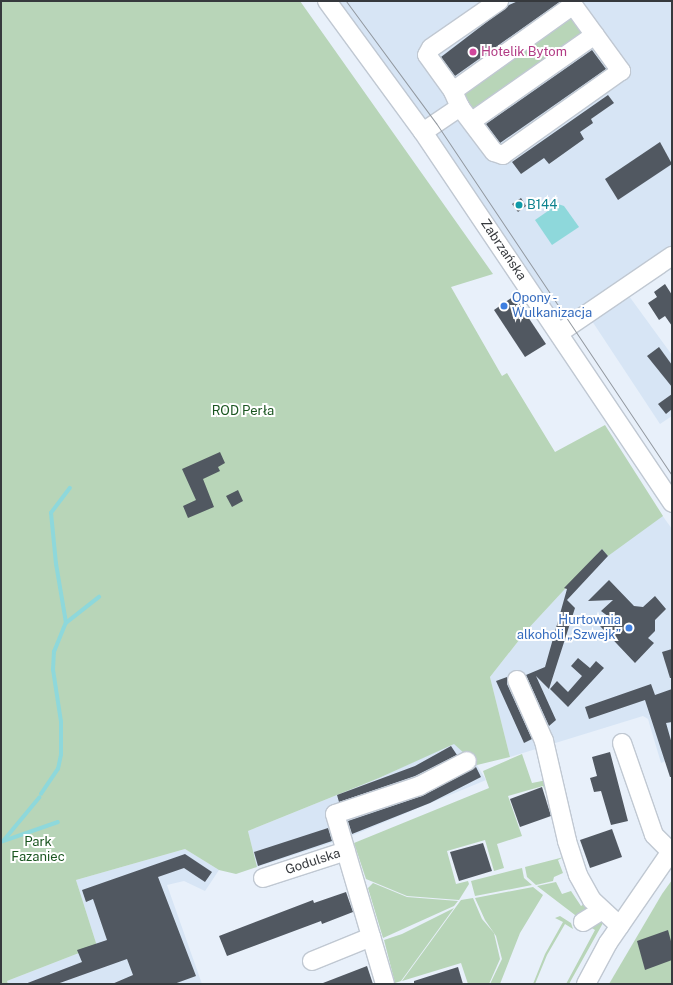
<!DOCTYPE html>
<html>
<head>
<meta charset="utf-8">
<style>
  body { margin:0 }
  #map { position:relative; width:673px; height:985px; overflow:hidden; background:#e8f0fa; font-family:"Public Sans",sans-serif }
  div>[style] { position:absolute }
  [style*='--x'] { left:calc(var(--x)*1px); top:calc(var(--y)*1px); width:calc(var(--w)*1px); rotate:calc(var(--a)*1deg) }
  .built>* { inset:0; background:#d7e5f5 }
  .green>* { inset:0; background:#b8d5b8 }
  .water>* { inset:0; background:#8ed8db }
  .stream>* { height:3.5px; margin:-1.75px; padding:0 1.75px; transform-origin:1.75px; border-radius:1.75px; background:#8ed8db }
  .building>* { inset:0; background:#515861 }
  .roads { filter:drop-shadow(1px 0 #c0c8d2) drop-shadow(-1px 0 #c0c8d2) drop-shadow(0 1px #c0c8d2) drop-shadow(0 -1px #c0c8d2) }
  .minor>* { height:18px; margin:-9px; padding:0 9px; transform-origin:9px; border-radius:9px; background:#fff }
  .tram>* { height:1px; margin:-0.5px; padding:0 0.5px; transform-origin:0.5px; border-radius:0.5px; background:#92989f }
  .dots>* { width:11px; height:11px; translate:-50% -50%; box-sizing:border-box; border:2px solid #fff; border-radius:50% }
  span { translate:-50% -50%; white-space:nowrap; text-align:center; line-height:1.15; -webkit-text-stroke:4px #fff; paint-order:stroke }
  .hotel-label { font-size:13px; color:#b23c85 }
  .left { translate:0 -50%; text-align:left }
  .culture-label { font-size:13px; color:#0d838f }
  .street-label { font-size:13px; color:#36393d }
  .shop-label { font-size:13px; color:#366cbe }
  .right { translate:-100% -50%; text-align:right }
  .park-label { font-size:13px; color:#1b5621 }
  .frame { position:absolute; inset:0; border:2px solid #36393d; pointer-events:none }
</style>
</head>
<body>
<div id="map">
  <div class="built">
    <div style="clip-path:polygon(327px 1px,672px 1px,672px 256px,559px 333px)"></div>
    <div style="clip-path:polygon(629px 296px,672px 355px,672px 416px,660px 424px,592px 321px)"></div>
    <div style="clip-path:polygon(657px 508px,672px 529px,672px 759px,661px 763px,648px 719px,643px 716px,510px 757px,490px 677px,527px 630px,602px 549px)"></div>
    <div style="clip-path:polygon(454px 743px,477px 765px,486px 780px,349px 837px,257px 867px,248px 831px,379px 778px)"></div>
    <div style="clip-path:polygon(185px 849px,219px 870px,205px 891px,184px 881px,167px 885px,202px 984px,8px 984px,7px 981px,97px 946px,76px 880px)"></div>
  </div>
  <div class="green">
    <div style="clip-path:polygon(1px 1px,300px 1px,493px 274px,451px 287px,502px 376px,507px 373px,555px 452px,605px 425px,663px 516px,608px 556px,602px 549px,527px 630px,490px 677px,510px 757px,477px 765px,454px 744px,379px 778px,248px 831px,257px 867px,236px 874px,219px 870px,185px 849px,76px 880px,97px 946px,7px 981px,8px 984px,1px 984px)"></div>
    <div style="clip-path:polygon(570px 14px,586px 36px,476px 115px,460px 92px)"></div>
    <div style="clip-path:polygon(522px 754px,532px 783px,547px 780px,551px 805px,543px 786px,508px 796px,522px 836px,497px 844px,504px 868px,494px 871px,485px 840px,447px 851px,456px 884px,468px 881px,469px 884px,459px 900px,407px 896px,366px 879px,354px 843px,489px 788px,483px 771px)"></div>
    <div style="clip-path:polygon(564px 857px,558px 860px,563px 873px,554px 877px,553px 881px,536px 885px,527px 877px,525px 867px)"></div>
    <div style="clip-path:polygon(522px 868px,524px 878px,532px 885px,475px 896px,471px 881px)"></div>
    <div style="clip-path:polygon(672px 880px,672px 984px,609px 984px,662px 894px)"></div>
    <div style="clip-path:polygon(556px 882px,562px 894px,571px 891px,581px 906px,589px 901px,587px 911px,578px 916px,575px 915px,537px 886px)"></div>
    <div style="clip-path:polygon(373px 883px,407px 897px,458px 901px,454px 906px,383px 938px,368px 888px)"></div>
    <div style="clip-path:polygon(533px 887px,543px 895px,520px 933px,500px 984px,490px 984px,502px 959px,496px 936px,485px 920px,475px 898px)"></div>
    <div style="clip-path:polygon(473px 898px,482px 919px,494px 933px,500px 959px,489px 984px,468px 984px,461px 963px,402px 981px,461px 900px)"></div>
    <div style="clip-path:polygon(454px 908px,401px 981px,395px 983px,384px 940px,402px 934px)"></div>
    <div style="clip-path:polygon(560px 916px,571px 923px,573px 929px,565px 924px,547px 955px,535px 984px,533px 984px,545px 954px,563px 922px,555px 918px)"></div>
    <div style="clip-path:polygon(597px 920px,603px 923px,569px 984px,566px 984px,595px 930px,587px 925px)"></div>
  </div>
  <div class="water">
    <div style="clip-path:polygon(558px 204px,564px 206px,579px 227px,552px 245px,535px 220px)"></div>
  </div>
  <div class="stream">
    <div style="--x:66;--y:623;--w:60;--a:-99.6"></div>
    <div style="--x:56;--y:564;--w:51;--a:-95.6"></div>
    <div style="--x:51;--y:513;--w:31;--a:-53"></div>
    <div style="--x:41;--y:794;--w:30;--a:-56"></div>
    <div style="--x:58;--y:769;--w:14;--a:-78"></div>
    <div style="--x:61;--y:755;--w:33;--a:-90"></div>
    <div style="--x:61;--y:722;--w:53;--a:-98.7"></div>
    <div style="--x:53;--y:670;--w:18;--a:-87"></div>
    <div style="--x:54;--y:652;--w:31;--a:-68"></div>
    <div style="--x:66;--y:623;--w:42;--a:-38.2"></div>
    <div style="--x:4;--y:840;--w:55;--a:-50.2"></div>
    <div style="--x:1;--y:842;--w:60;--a:-19.3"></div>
  </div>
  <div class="building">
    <div style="clip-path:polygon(518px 1px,561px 1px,455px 76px,441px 57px,509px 5px)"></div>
    <div style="clip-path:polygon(592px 50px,606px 69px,500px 143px,486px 124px)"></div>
    <div style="clip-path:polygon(608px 95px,614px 103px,591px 119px,593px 123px,580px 132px,584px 139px,549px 164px,544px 158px,521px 174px,512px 162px)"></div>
    <div style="clip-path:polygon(660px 142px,672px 164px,618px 200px,605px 179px)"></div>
    <div style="clip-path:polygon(521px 198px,526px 206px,518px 212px,512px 204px)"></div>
    <div style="clip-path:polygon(665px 284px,672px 295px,672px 326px,665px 316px,659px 320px,648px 303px,657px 297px,654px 292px)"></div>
    <div style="clip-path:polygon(514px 296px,546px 344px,525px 357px,494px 310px)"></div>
    <div style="clip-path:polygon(659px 347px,672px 365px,672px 387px,647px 356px)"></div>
    <div style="clip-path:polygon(672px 394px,672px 409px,666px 414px,658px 404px)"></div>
    <div style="clip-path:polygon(220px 452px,225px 463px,218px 467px,220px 471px,203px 479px,214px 507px,188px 518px,183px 506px,196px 500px,182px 469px)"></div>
    <div style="clip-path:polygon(238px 490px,243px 501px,232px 507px,226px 496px)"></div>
    <div style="clip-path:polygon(602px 549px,608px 556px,567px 600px,575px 608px,549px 689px,536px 676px,556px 720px,549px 726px,526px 675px,545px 667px,567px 589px,564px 588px)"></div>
    <div style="clip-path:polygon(609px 580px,634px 606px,643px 607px,655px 596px,666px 609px,655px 620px,655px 631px,648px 638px,654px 643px,635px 663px,600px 626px,609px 617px,601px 611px,613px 600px,588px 601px)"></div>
    <div style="clip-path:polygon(672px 649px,672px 678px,670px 678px,662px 652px)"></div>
    <div style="clip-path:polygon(578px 658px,590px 668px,596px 661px,604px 668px,568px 707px,550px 689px,557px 681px,568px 692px,582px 676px,571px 666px)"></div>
    <div style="clip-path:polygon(507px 677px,507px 684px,532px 739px,524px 743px,496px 681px)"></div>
    <div style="clip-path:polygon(651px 684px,655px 695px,672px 689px,672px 722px,666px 723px,672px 744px,672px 777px,670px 777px,645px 700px,589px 719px,585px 707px)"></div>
    <div style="clip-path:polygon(451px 746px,457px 755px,415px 776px,339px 802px,337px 795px,415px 766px)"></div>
    <div style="clip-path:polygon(610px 752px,628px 821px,611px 825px,601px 791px,594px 792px,590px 778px,597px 776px,592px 757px)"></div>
    <div style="clip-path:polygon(476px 767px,481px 777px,430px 803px,352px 834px,348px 821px,422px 796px)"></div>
    <div style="clip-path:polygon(542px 787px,551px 816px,520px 827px,510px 799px)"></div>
    <div style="clip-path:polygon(328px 828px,332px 841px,258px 866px,254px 852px)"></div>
    <div style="clip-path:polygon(612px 829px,622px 857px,590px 868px,580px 840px)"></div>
    <div style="clip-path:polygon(483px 843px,492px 871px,459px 881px,450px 852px)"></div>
    <div style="clip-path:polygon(185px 854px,212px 872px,205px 882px,184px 868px,158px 877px,196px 976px,174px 984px,112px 984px,133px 975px,127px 959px,57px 984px,25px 984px,82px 962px,77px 950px,107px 940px,93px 899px,86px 902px,82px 890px)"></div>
    <div style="clip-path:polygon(346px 892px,353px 912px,322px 924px,321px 921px,227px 956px,219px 936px,313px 900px,314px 903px)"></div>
    <div style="clip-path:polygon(668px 930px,672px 945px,672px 960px,645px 970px,637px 941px)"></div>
    <div style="clip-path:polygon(367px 966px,373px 984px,323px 984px,323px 983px)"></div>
    <div style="clip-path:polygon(458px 967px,463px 984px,414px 984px,414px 981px)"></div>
  </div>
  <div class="roads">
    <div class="minor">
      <div style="--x:327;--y:1;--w:162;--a:53.8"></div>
      <div style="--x:423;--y:132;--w:447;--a:56.1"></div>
      <div style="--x:453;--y:91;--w:148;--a:-35.6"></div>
      <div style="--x:573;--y:5;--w:82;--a:54"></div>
      <div style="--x:621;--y:71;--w:145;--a:144.6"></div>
      <div style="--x:503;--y:155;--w:9;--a:-162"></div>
      <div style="--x:494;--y:152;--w:56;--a:-127.1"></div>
      <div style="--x:460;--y:107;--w:17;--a:-114"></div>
      <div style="--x:453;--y:91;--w:44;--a:-125.8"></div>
      <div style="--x:427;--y:55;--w:8;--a:-60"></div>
      <div style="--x:431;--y:48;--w:83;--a:-34.7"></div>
      <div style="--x:472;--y:121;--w:150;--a:-35"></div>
      <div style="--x:423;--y:132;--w:45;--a:-34"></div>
      <div style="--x:559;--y:333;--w:137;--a:-34.3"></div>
      <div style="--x:517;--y:680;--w:67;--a:66.1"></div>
      <div style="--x:544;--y:741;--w:103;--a:77"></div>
      <div style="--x:567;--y:841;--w:36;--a:72"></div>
      <div style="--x:578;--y:875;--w:29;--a:61"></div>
      <div style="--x:592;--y:900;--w:38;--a:43"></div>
      <div style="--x:622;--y:743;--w:97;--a:70.8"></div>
      <div style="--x:654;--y:835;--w:24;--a:45"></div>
      <div style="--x:263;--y:878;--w:87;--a:-18"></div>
      <div style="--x:583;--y:922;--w:22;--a:-32"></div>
      <div style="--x:312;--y:961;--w:64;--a:-22.1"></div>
      <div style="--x:385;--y:984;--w:177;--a:-106.4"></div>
      <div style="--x:335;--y:814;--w:89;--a:-18.4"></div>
      <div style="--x:419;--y:786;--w:54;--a:-27.5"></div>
      <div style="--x:586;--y:984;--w:47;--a:-61.8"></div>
      <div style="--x:608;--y:943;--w:113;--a:-55.5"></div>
    </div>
  </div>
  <div class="tram">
    <div style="--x:346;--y:1;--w:152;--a:53.6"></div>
    <div style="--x:436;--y:123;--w:424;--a:56.2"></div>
  </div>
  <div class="dots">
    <div style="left:473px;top:52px;background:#d1479c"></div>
    <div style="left:519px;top:205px;background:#0f9aa8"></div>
    <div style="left:504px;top:306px;background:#3f7fe0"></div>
    <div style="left:629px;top:628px;background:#3f7fe0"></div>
  </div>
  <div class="hotel-label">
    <span class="left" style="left:481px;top:52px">Hotelik Bytom</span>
  </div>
  <div class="culture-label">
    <span class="left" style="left:527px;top:205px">B144</span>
  </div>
  <div class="street-label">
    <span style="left:503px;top:250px;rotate:56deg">Zabrzańska</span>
    <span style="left:313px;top:862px;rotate:-18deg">Godulska</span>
  </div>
  <div class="shop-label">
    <span class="left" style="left:512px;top:306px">Opony -<br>Wulkanizacja</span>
    <span class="right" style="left:621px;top:628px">Hurtownia<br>alkoholi „Szwejk”</span>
  </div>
  <div class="park-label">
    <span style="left:243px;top:411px">ROD Perła</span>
    <span style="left:38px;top:850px">Park<br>Fazaniec</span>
  </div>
  <div class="frame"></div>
</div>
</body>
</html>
